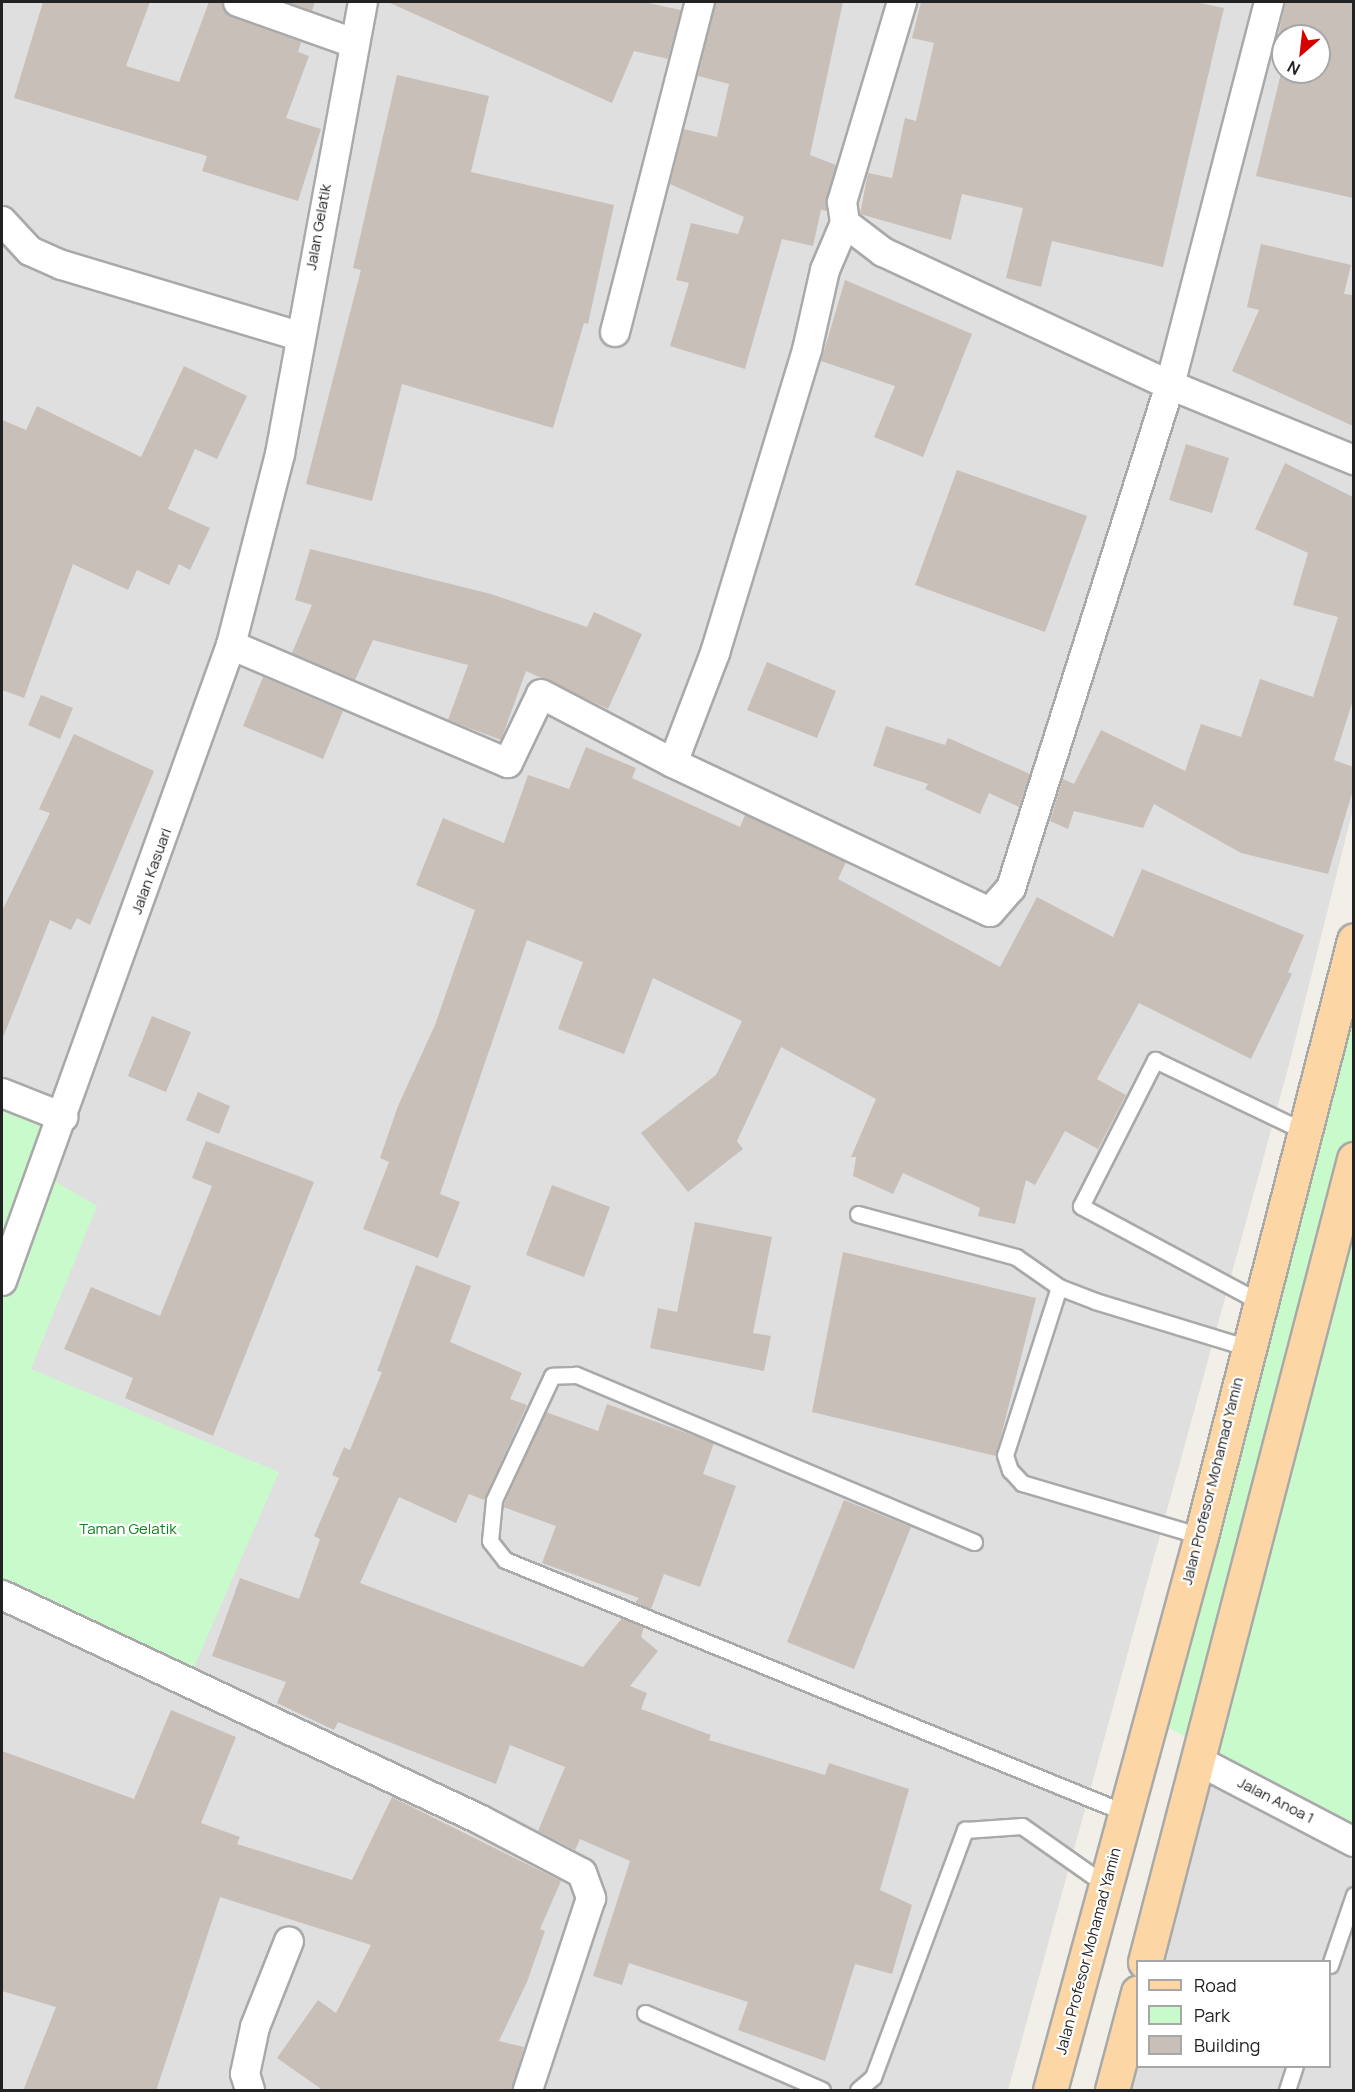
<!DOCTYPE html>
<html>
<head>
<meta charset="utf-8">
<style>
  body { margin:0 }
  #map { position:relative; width:1355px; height:2092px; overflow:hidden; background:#f2efe9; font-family:Manrope,sans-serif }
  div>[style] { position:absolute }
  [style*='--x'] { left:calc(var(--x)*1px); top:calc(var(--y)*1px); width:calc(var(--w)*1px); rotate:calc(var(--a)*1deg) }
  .residential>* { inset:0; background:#e0dfdf }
  .park>* { inset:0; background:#c8facc }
  .building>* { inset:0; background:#c7bfb8 }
  .roads { filter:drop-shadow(2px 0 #a9a9a9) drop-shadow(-2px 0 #a9a9a9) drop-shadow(0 2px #a9a9a9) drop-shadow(0 -2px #a9a9a9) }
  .lane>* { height:15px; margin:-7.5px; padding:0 7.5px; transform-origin:7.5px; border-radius:7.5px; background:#fff }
  .street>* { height:28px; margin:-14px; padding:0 14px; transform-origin:14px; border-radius:14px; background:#fff }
  .primary>* { height:33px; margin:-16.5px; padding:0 16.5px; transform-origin:16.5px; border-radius:16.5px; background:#fcd6a4 }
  span { translate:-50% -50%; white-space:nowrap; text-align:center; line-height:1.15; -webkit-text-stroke:4.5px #fff; paint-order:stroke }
  .street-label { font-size:15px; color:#222 }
  .park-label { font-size:15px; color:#0c8416 }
  .frame { position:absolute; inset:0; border:3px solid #222; pointer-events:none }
  .legend { position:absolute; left:1136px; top:1960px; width:195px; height:108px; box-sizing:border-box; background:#fff; border:2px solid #a7a7a7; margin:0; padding:8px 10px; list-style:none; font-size:18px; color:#222 }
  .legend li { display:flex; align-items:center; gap:12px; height:30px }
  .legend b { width:30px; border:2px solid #a7a7a7 }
  .north { position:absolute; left:1271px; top:24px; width:60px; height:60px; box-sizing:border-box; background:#fff; border:2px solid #a7a7a7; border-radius:50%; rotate:208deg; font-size:16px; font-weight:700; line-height:24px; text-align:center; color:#222 }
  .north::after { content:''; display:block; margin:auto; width:21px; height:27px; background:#d40000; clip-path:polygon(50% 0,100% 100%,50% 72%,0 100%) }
</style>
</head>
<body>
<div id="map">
  <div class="residential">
    <div style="clip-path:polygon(evenodd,2px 2px,1353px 2px,1353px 809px,1290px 1061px,1008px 2090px,2px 2090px,2px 2px,1283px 36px,1319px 36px,1319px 72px,1283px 72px,1283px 36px)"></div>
    <div style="clip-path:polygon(1353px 1231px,1353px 2090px,1128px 2090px,1137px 2057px,1138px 2066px,1330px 2066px,1330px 1962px,1164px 1961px)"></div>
  </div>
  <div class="park">
    <div style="clip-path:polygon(1353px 949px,1353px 1831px,1150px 1717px)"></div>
    <div style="clip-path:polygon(2px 1099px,58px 1119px,39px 1172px,97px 1206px,31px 1369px,279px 1472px,187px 1683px,2px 1589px)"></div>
  </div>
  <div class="building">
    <div style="clip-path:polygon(43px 2px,150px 2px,126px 66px,179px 82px,209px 2px,222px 2px,232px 17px,301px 42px,298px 52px,309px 56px,286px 118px,321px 129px,298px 201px,202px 171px,207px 156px,14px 98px)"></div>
    <div style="clip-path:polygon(286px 2px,315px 2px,312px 11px)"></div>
    <div style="clip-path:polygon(388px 2px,644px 2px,681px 10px,668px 59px,634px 51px,612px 103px)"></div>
    <div style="clip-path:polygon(716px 2px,843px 2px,810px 155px,836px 165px,827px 211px,821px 210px,813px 246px,782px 239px,745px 369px,670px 346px,689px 283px,676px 280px,691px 223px,738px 234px,744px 217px,670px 184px,684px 129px,717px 137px,729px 84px,698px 76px)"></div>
    <div style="clip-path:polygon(921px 2px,1195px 2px,1224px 8px,1163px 267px,1052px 241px,1041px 287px,1006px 278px,1023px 208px,962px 194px,951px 240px,860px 214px,868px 173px,892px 178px,905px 118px,916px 121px,934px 43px,912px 38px)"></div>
    <div style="clip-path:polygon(1286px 2px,1353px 2px,1353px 198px,1256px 176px,1283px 65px,1283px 72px,1319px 72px,1319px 36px,1283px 36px,1283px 47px,1276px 45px)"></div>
    <div style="clip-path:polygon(397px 75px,489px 96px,471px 172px,614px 205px,588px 324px,584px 323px,553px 428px,402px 384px,372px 501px,306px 484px,361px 270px,353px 268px)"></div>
    <div style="clip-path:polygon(1261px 244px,1351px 265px,1344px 294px,1353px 295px,1353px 426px,1232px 371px,1259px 310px,1247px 307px)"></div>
    <div style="clip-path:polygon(845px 280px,972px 334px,923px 457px,874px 437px,895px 386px,821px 361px)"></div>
    <div style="clip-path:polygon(184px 366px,247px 396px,217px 459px,195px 449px,168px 509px,210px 528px,190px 570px,179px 564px,169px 585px,137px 570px,128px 590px,73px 564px,24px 698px,2px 690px,2px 420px,26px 430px,37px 406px,141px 457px)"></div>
    <div style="clip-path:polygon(1186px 444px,1229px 458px,1212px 513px,1169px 500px)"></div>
    <div style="clip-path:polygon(1285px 463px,1353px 497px,1353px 700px,1334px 760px,1353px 767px,1353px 790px,1328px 874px,1241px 853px,1154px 804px,1143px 828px,1074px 811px,1068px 829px,1050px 821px,1063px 779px,1074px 784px,1101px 730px,1185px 771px,1201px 724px,1241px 737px,1260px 679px,1313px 697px,1338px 617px,1293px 605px,1308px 553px,1255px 529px)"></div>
    <div style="clip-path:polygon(957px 470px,1087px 516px,1045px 632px,915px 585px)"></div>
    <div style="clip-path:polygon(310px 549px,491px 594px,587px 627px,594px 612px,642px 634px,608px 709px,526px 671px,501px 740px,448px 720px,468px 665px,373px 640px,355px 680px,292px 653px,312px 605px,295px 600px)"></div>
    <div style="clip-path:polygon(767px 662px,836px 691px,817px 738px,747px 710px)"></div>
    <div style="clip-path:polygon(263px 677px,343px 711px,323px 759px,243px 726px)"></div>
    <div style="clip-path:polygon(41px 695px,73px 708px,60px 739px,28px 725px)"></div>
    <div style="clip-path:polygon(886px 726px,945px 745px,948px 738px,1030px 774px,1019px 807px,989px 793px,980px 814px,925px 789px,928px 784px,873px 766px)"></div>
    <div style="clip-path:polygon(74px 734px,154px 771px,90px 925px,77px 918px,71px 930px,50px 920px,2px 1040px,2px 911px,50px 813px,39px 809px)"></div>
    <div style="clip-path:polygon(586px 747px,636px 768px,632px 778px,740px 827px,745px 815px,846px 862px,838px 879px,1000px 967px,1037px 897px,1113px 937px,1142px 869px,1304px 935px,1288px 972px,1292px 974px,1251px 1059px,1139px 1003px,1097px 1079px,1126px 1095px,1098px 1149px,1065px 1131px,1035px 1185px,1026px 1180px,1015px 1224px,978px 1216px,980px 1208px,903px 1173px,893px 1194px,853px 1176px,856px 1157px,851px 1157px,876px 1099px,781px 1047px,737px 1141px,743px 1149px,688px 1192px,641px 1133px,716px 1075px,742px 1021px,653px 978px,624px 1054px,558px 1029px,583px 962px,527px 940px,440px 1194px,460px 1202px,438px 1258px,363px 1229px,389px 1162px,380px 1158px,398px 1106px,435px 1025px,475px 910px,416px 885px,443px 818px,504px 843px,528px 775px,569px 789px)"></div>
    <div style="clip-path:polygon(152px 1016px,191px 1032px,166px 1092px,128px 1076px)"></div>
    <div style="clip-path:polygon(198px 1092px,230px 1106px,219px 1134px,186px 1120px)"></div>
    <div style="clip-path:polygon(206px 1141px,314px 1182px,213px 1436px,125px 1398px,133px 1378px,64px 1349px,91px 1287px,160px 1316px,212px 1186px,192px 1178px)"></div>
    <div style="clip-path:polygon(552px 1185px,610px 1207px,584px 1277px,526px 1255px)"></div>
    <div style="clip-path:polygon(695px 1222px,772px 1237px,753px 1333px,771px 1336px,764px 1371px,650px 1348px,658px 1308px,677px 1312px)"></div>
    <div style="clip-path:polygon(843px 1252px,1036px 1298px,996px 1456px,812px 1412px)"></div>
    <div style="clip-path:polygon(416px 1265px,471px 1286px,450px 1342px,522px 1373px,510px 1399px,527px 1405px,484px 1500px,469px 1494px,456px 1523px,399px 1497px,360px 1583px,583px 1667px,622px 1618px,644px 1627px,641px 1637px,658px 1651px,630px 1686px,647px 1693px,641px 1709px,711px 1735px,709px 1740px,825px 1775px,829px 1763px,909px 1789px,880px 1890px,912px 1905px,892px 1974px,855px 1964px,825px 2061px,738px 2030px,748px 2002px,629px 1963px,622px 1985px,593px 1976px,630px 1861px,580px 1839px,575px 1850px,538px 1831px,565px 1767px,510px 1745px,496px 1784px,338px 1722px,334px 1730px,277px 1703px,286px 1682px,212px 1656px,240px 1578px,299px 1599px,320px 1539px,314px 1536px,339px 1478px,332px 1475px,344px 1447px,350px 1450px,382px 1372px,377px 1371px)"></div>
    <div style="clip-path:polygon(607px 1404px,714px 1443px,703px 1474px,736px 1486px,700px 1587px,664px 1574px,651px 1609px,635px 1602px,639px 1598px,542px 1563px,556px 1526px,503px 1507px,546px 1412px,598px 1431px)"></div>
    <div style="clip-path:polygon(844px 1500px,911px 1527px,854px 1669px,787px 1642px)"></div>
    <div style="clip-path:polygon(171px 1710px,236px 1737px,201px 1823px,240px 1837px,237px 1844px,352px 1880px,392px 1797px,561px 1881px,540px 1929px,545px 1931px,527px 1982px,499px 2041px,524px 2047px,512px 2091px,324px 2091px,277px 2058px,318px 2000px,336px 2013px,371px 1945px,220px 1897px,156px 2091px,23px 2091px,56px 2007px,2px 1991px,2px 1751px,134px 1799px)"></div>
  </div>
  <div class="roads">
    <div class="lane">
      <div style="--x:858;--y:1214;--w:164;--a:15.2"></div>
      <div style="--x:1016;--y:1257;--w:52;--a:34.9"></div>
      <div style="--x:1059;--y:1287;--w:39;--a:21"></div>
      <div style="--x:1095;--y:1301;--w:157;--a:17"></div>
      <div style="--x:1059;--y:1287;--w:176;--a:107.8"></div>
      <div style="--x:1005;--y:1455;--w:16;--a:72"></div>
      <div style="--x:1010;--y:1470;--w:18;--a:47"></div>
      <div style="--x:1022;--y:1483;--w:187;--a:16.5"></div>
      <div style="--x:1258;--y:1301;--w:201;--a:-151.8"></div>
      <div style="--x:1081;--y:1206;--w:164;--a:-63.1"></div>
      <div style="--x:1155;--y:1060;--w:163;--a:25.5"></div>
      <div style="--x:974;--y:1542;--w:432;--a:-157.2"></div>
      <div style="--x:576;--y:1375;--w:24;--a:178"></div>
      <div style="--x:552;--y:1376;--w:137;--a:115.1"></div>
      <div style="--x:494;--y:1500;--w:41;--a:95.6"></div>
      <div style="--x:490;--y:1541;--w:24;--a:52"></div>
      <div style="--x:505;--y:1560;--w:671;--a:22.17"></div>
      <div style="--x:1330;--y:1965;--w:74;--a:-71.1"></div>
      <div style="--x:645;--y:2013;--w:193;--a:23.5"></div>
      <div style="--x:858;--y:2090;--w:20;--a:-41"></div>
      <div style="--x:873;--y:2077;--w:264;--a:-69.6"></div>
      <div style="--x:965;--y:1830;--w:57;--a:-4"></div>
      <div style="--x:1022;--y:1826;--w:104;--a:35.2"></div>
      <div style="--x:1287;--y:2090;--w:25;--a:-72"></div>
    </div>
    <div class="street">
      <div style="--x:238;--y:2;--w:120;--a:19.5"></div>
      <div style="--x:2;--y:221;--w:41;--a:47"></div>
      <div style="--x:30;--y:251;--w:35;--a:24"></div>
      <div style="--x:62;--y:265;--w:246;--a:16.7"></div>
      <div style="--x:845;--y:223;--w:48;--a:37.3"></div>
      <div style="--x:883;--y:252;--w:316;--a:24.9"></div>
      <div style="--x:1170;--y:385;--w:199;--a:22.2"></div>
      <div style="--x:615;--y:332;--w:341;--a:-75.6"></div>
      <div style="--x:231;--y:645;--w:301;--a:23.1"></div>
      <div style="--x:508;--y:763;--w:76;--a:-64.4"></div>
      <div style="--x:541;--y:694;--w:149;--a:27.6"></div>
      <div style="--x:673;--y:763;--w:350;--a:25.2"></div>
      <div style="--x:990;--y:912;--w:32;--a:-49"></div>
      <div style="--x:1011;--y:888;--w:528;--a:-72.46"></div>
      <div style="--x:1170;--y:385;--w:396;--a:-75.5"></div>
      <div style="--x:673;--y:763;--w:118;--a:-69.1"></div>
      <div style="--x:715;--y:653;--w:317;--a:-73.1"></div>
      <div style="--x:807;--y:350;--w:82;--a:-77.3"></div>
      <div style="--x:825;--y:270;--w:51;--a:-66.9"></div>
      <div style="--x:845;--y:223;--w:21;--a:-98"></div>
      <div style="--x:842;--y:202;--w:209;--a:-73.3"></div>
      <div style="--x:2;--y:1093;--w:66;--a:21.5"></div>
      <div style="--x:2;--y:1281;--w:676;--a:-70.2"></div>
      <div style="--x:231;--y:645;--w:197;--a:-75.6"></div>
      <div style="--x:280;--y:454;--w:460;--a:-79.6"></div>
      <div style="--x:2;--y:1595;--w:527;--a:25.15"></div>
      <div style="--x:479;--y:1819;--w:116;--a:27.7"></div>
      <div style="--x:582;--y:1873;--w:27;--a:70"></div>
      <div style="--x:591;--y:1898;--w:202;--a:108.2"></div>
      <div style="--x:1197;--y:1760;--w:177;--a:27.6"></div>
      <div style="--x:250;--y:2090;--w:17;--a:-107"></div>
      <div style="--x:245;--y:2074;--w:48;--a:-78"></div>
      <div style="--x:255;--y:2027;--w:92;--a:-68.4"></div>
    </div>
    <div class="primary">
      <div style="--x:1145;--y:1962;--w:830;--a:-75.41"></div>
      <div style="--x:1050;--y:2090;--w:574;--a:-74.75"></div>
      <div style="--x:1201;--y:1536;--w:615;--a:-75.6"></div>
      <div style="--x:1112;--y:2090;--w:101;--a:-75.1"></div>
    </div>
  </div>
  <div class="street-label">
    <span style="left:318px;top:227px;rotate:-80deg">Jalan Gelatik</span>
    <span style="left:151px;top:871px;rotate:-70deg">Jalan Kasuari</span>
    <span style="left:1212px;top:1481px;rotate:-76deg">Jalan Profesor Mohamad Yamin</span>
    <span style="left:1276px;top:1800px;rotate:27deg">Jalan Anoa 1</span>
    <span style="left:1088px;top:1951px;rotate:-75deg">Jalan Profesor Mohamad Yamin</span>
  </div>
  <div class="park-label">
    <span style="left:128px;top:1529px">Taman Gelatik</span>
  </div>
  <div class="frame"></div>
  <ul class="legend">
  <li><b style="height:8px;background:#fcd6a4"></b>Road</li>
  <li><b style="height:16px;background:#c8facc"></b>Park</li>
  <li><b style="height:16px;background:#c7bfb8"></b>Building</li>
  </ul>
  <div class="north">N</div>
</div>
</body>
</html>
